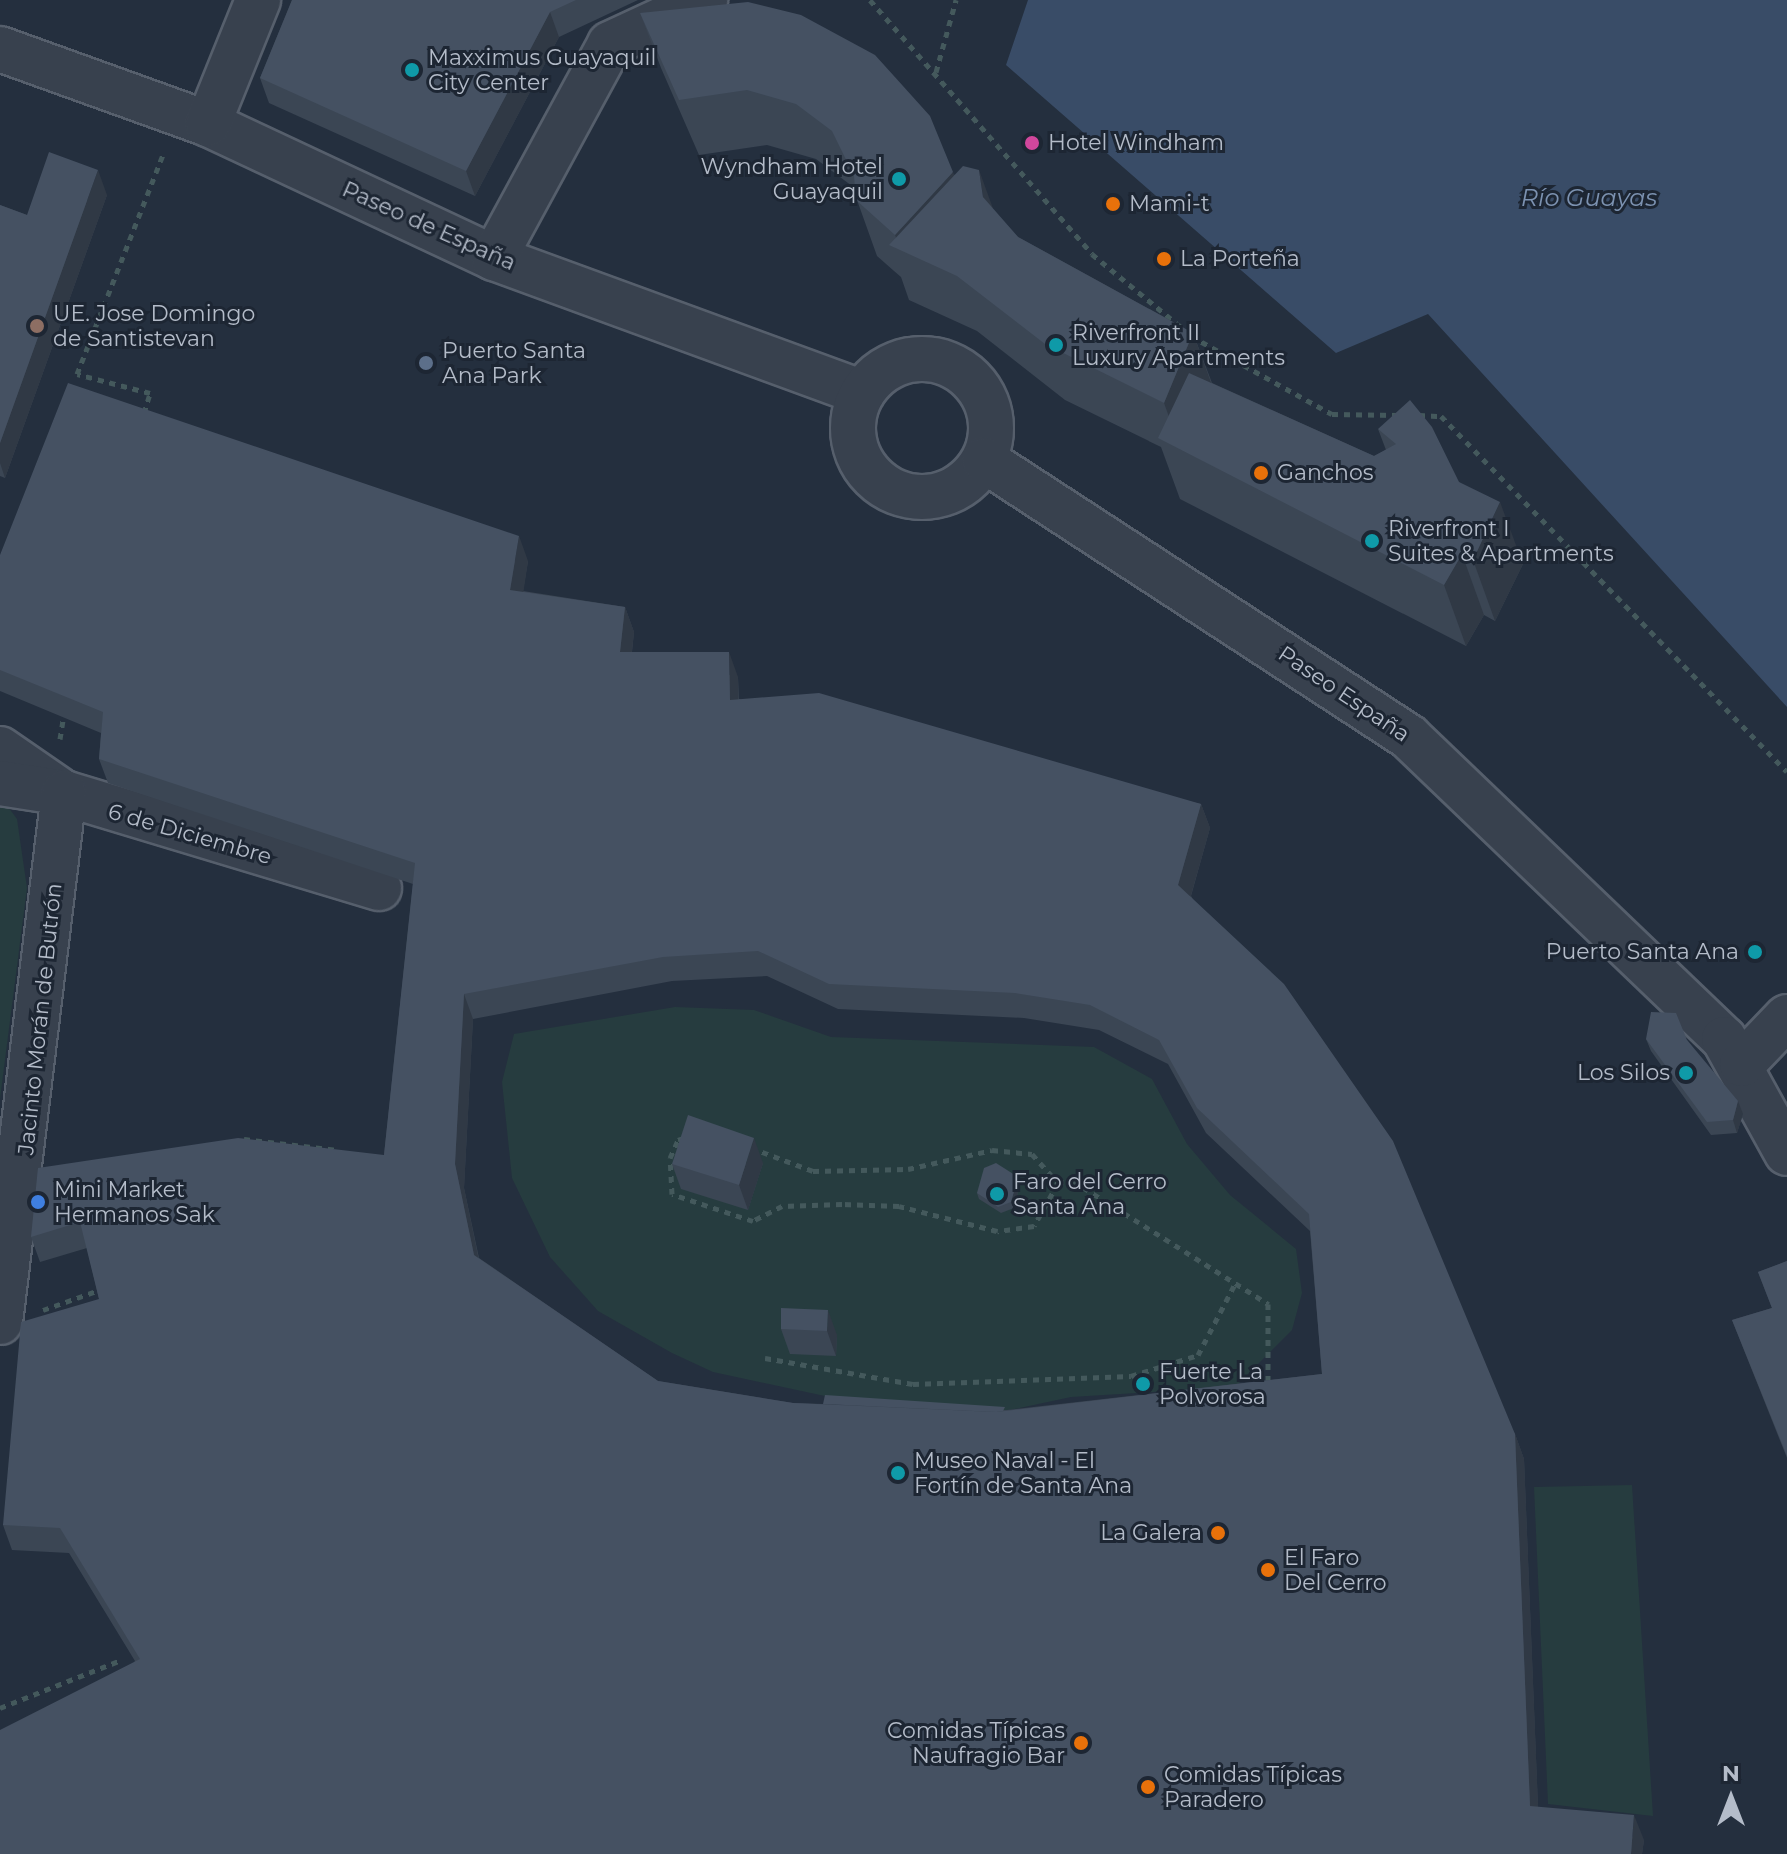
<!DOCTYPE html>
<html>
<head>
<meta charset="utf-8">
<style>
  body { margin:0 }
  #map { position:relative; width:1787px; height:1854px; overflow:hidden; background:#242f3e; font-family:Montserrat,sans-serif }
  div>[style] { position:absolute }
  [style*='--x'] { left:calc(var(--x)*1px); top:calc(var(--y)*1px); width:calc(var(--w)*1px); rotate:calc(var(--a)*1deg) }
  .green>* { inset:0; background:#263c3f }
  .water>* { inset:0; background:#394c67 }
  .path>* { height:5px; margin-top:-2.5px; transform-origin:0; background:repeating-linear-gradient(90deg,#44595c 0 6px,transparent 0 12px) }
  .roads { filter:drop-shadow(2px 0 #565f6c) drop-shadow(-2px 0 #565f6c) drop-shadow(0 2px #565f6c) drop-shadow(0 -2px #565f6c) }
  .minor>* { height:44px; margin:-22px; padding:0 22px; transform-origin:22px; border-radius:22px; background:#38414e }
  .minor>.ring { margin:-22px; padding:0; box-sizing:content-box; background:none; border:44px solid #38414e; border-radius:50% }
  .wall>* { inset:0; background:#3b4654 }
  .shaded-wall>* { inset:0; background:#303945 }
  .building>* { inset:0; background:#455162 }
  .dots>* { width:22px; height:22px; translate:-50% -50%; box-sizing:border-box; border:4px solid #1d2633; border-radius:50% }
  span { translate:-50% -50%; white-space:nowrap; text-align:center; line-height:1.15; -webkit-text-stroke:6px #1d2633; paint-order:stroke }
  .poi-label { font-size:22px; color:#b4bcc9 }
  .left { translate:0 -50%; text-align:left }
  .right { translate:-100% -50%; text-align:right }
  .street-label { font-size:22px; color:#b4bcc9 }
  .water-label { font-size:24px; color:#7c92b1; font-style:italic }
  .north { position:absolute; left:1691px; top:1758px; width:80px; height:80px; -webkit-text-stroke:6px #1d2633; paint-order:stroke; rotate:0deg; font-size:22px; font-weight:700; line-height:32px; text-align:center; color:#b4bcc9 }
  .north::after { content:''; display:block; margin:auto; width:28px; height:36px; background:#b4bcc9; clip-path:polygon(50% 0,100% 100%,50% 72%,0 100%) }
</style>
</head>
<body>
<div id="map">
  <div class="green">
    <div style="clip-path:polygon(0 796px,17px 819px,27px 888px,0 1099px)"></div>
    <div style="clip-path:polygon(675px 1007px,754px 1010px,831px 1037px,1094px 1047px,1152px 1079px,1187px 1144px,1230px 1195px,1296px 1249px,1302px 1293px,1292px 1330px,1235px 1387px,1071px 1397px,1005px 1411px,904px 1413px,713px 1372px,672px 1353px,598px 1311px,550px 1257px,512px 1178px,502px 1082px,514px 1034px)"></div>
    <div style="clip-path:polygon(1632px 1485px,1653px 1816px,1548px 1804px,1534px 1487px)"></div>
  </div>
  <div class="water">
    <div style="clip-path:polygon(1028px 0,1787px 0,1787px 707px,1428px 314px,1336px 353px,1006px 65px)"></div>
  </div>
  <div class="path">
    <div style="--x:870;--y:0;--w:337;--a:48.8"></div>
    <div style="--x:1092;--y:254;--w:115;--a:39.4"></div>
    <div style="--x:936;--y:72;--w:75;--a:-74.5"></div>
    <div style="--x:1191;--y:336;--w:161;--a:29"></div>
    <div style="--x:1332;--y:414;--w:65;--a:0.9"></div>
    <div style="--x:144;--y:413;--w:21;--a:-73"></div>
    <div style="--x:150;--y:393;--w:75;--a:-165.4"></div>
    <div style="--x:77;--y:374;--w:238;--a:-68.6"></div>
    <div style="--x:1419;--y:415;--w:22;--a:3"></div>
    <div style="--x:1441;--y:416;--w:496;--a:45.8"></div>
    <div style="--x:60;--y:739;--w:26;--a:-81"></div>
    <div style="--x:706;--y:1131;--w:114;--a:20.5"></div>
    <div style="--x:813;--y:1171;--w:95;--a:-1.2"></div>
    <div style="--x:908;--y:1169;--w:86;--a:-12.7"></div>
    <div style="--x:992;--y:1150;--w:40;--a:5.7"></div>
    <div style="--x:1032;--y:1154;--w:39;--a:48"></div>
    <div style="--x:1058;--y:1183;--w:49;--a:119.2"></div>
    <div style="--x:1034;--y:1226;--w:37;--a:172"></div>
    <div style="--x:997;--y:1231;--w:101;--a:-165.7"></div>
    <div style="--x:899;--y:1206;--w:57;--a:-178"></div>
    <div style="--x:842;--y:1204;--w:60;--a:178.1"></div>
    <div style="--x:782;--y:1206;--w:33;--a:153"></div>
    <div style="--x:753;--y:1221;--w:85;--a:-161.6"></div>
    <div style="--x:672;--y:1194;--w:36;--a:-93"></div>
    <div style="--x:670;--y:1158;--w:20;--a:-66"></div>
    <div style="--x:678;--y:1140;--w:29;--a:-18"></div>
    <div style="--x:244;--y:1139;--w:94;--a:6.7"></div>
    <div style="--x:1058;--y:1183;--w:15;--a:-8"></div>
    <div style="--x:1073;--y:1181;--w:231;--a:32.2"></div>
    <div style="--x:1268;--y:1304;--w:83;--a:90"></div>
    <div style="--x:43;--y:1310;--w:63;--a:-19.6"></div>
    <div style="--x:765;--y:1358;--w:150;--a:10"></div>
    <div style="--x:913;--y:1384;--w:218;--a:-2.1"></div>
    <div style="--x:1131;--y:1376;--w:70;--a:-17.4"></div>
    <div style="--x:1198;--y:1355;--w:82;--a:-62.5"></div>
    <div style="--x:0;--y:1708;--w:130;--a:-21.6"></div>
  </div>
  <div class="roads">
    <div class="minor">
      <div style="--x:0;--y:49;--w:221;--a:19.8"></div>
      <div style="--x:208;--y:124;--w:316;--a:25.1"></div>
      <div style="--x:494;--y:258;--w:392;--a:20.1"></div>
      <div style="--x:208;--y:124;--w:134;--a:-68"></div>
      <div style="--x:494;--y:258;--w:243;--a:-61.5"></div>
      <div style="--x:610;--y:44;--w:105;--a:-24.9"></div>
      <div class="ring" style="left:853px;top:359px;width:94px;height:94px"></div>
      <div style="--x:984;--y:460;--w:507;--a:33.09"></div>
      <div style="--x:1409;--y:737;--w:436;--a:43.8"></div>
      <div style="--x:1724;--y:1039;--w:130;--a:61.1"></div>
      <div style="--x:0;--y:749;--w:70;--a:34.6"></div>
      <div style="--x:0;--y:783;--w:65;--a:8.9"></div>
      <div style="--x:64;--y:793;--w:329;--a:16.8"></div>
      <div style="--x:1742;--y:1064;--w:65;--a:-46.2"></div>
      <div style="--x:0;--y:1322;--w:533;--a:-83.1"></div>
    </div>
  </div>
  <div class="wall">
    <div style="clip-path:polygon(292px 0,638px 0,559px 37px,475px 196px,269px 103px,260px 78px)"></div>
    <div style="clip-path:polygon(640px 13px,955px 175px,993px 209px,1018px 237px,1193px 333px,1212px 383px,1374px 456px,1386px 450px,1378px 429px,1459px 482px,1523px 564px,1495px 621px,1484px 615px,1466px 646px,1180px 499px,1161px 447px,1065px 400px,977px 331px,909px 300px,901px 277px,877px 256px,852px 186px,816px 159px,767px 145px,699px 155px,661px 68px)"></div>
    <div style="clip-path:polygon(107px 195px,5px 478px,0 476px,0 205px,27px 215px)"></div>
    <div style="clip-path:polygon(evenodd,0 555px,528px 561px,523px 591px,625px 607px,634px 632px,632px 652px,738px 677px,739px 699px,1201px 804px,1210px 828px,1191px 896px,1515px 1434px,1524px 1459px,1538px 1807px,1644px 1840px,1642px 1854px,0 1854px,135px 1661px,69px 1553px,12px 1550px,3px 1525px,99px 1299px,87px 1248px,40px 1262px,31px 1237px,38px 1168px,384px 1155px,413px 884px,108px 783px,99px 759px,101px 733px,0 691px,0 555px,767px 976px,838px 1009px,1024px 1018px,1099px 1030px,1168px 1064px,1206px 1133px,1310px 1231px,1322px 1374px,1007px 1410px,793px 1403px,658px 1381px,479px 1258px,464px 1188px,473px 1019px,672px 981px,767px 976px)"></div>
    <div style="clip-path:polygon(1646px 1039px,1687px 1040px,1743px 1114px,1737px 1133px,1711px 1135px,1651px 1051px)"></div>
    <div style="clip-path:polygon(763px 1163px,748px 1210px,681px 1189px,672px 1164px)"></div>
    <div style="clip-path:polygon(1020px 1184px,1014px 1208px,1001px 1213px,979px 1199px,977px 1193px)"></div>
    <div style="clip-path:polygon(1787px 1261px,1787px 1458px,1732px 1320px,1772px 1308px,1758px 1272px)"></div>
    <div style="clip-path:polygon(781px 1308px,837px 1335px,836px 1356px,790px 1354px,781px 1329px)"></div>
  </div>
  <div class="shaded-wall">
    <div style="clip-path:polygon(550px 12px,559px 37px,475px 196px,466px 171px)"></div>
    <div style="clip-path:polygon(98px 170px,107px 195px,5px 478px,0 463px,0 443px)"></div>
    <div style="clip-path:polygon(979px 170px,999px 225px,983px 197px)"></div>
    <div style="clip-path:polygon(953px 172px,974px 227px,901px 250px,895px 235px)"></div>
    <div style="clip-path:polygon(1193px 333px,1213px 388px,1181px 450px,1164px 403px)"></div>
    <div style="clip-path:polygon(1500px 502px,1523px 564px,1495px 621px,1473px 560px)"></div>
    <div style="clip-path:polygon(519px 536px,528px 561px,520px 614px,510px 590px)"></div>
    <div style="clip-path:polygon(1462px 554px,1484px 615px,1466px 646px,1444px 585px)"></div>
    <div style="clip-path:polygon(625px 607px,634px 632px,629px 677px,620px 652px)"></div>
    <div style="clip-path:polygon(729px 652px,738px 677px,739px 725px,730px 700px)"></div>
    <div style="clip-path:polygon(1201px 804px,1210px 828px,1187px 909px,1178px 885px)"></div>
    <div style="clip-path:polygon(464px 994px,473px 1019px,464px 1188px,483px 1280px,474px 1255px,455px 1164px)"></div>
    <div style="clip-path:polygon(1738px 1101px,1743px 1114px,1737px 1133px,1733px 1120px)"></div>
    <div style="clip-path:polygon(754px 1138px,763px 1163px,748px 1210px,739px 1185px)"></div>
    <div style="clip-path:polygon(1018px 1177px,1020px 1184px,1014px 1208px,1011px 1202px)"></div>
    <div style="clip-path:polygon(828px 1310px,837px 1335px,836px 1356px,827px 1331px)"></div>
    <div style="clip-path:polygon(1515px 1434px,1524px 1459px,1539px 1831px,1530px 1806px)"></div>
    <div style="clip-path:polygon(1634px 1815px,1644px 1840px,1642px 1854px,1631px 1854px)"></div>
  </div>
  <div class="building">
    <div style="clip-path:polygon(292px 0,576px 0,550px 12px,466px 171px,260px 78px)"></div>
    <div style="clip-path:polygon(748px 2px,801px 15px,875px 55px,930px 116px,953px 172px,895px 235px,856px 200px,854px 176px,832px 131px,796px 104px,747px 90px,679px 100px,640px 13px)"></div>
    <div style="clip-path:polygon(49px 152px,98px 170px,0 443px,0 205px,27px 215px)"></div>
    <div style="clip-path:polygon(963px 166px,979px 170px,983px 197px,1018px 237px,1193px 333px,1164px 403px,1045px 344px,957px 276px,889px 245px)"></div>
    <div style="clip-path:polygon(1189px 373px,1374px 456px,1396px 444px,1378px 429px,1410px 400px,1432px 427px,1459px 482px,1500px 502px,1473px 560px,1462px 554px,1444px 585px,1158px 438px)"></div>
    <div style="clip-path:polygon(evenodd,68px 383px,519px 536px,510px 590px,625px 607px,620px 652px,729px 652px,730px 700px,819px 693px,1201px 804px,1178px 885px,1284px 984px,1393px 1141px,1515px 1434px,1530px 1806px,1634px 1815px,1631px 1854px,0 1854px,0 1730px,140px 1659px,60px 1528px,3px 1525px,21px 1322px,99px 1299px,80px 1222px,31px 1237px,38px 1168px,238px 1138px,384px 1155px,415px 863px,99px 759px,103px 712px,0 670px,0 555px,68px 383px,758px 951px,829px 984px,1015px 993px,1090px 1005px,1159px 1040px,1197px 1108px,1309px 1214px,1322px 1374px,996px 1412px,793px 1403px,658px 1381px,474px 1255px,455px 1164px,464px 994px,663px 957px,758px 951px)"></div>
    <div style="clip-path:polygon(1651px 1012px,1676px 1013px,1687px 1040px,1738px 1101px,1733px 1120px,1707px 1122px,1646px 1039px)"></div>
    <div style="clip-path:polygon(688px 1115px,754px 1138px,739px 1185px,672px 1164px)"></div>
    <div style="clip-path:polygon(996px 1163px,1018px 1177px,1011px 1202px,998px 1207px,977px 1193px,984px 1168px)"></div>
    <div style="clip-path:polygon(1787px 1261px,1787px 1456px,1732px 1320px,1772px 1308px,1758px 1272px)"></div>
    <div style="clip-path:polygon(781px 1308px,828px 1310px,827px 1331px,781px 1329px)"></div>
    <div style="clip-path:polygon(825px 1395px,1005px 1407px,1003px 1411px,996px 1412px,823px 1404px)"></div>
  </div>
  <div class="dots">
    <div style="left:412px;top:70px;background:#0f9aa8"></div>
    <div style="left:1032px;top:143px;background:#d1479c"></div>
    <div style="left:899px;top:179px;background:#0f9aa8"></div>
    <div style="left:1113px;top:204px;background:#e8710a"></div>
    <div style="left:1164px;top:259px;background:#e8710a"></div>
    <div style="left:37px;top:326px;background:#8d6e63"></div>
    <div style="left:1056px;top:345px;background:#0f9aa8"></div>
    <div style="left:426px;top:363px;background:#5c6f8a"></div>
    <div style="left:1261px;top:473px;background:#e8710a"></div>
    <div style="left:1372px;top:541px;background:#0f9aa8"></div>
    <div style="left:1755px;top:952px;background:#0f9aa8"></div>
    <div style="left:1686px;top:1073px;background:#0f9aa8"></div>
    <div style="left:997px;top:1194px;background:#0f9aa8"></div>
    <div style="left:38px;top:1202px;background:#3f7fe0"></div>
    <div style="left:1143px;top:1384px;background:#0f9aa8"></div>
    <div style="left:898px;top:1473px;background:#0f9aa8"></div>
    <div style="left:1218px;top:1533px;background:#e8710a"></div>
    <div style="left:1268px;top:1570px;background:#e8710a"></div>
    <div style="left:1081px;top:1743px;background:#e8710a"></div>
    <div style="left:1148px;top:1787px;background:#e8710a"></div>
  </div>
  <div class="poi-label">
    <span class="left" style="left:428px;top:70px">Maxximus Guayaquil<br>City Center</span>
    <span class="left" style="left:1048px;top:143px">Hotel Windham</span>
    <span class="right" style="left:883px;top:179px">Wyndham Hotel<br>Guayaquil</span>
    <span class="left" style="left:1129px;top:204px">Mami-t</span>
    <span class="left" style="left:1180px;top:259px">La Porteña</span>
    <span class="left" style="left:53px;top:326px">UE. Jose Domingo<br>de Santistevan</span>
    <span class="left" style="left:1072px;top:345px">Riverfront II<br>Luxury Apartments</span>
    <span class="left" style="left:442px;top:363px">Puerto Santa<br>Ana Park</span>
    <span class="left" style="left:1277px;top:473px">Ganchos</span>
    <span class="left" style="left:1388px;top:541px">Riverfront I<br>Suites &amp; Apartments</span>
    <span class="right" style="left:1739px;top:952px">Puerto Santa Ana</span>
    <span class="right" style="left:1670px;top:1073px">Los Silos</span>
    <span class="left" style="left:1013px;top:1194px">Faro del Cerro<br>Santa Ana</span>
    <span class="left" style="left:54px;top:1202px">Mini Market<br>Hermanos Sak</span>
    <span class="left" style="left:1159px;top:1384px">Fuerte La<br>Polvorosa</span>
    <span class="left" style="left:914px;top:1473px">Museo Naval - El<br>Fortín de Santa Ana</span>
    <span class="right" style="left:1202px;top:1533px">La Galera</span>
    <span class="left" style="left:1284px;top:1570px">El Faro<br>Del Cerro</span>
    <span class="right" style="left:1065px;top:1743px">Comidas Típicas<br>Naufragio Bar</span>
    <span class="left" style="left:1164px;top:1787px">Comidas Típicas<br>Paradero</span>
  </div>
  <div class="street-label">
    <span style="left:429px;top:226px;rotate:24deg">Paseo de España</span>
    <span style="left:1344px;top:694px;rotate:34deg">Paseo España</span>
    <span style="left:190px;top:834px;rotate:16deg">6 de Diciembre</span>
    <span style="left:40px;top:1019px;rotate:-84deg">Jacinto Morán de Butrón</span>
  </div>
  <div class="water-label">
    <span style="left:1589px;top:198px">Río Guayas</span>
  </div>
  <div class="north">N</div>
</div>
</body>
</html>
